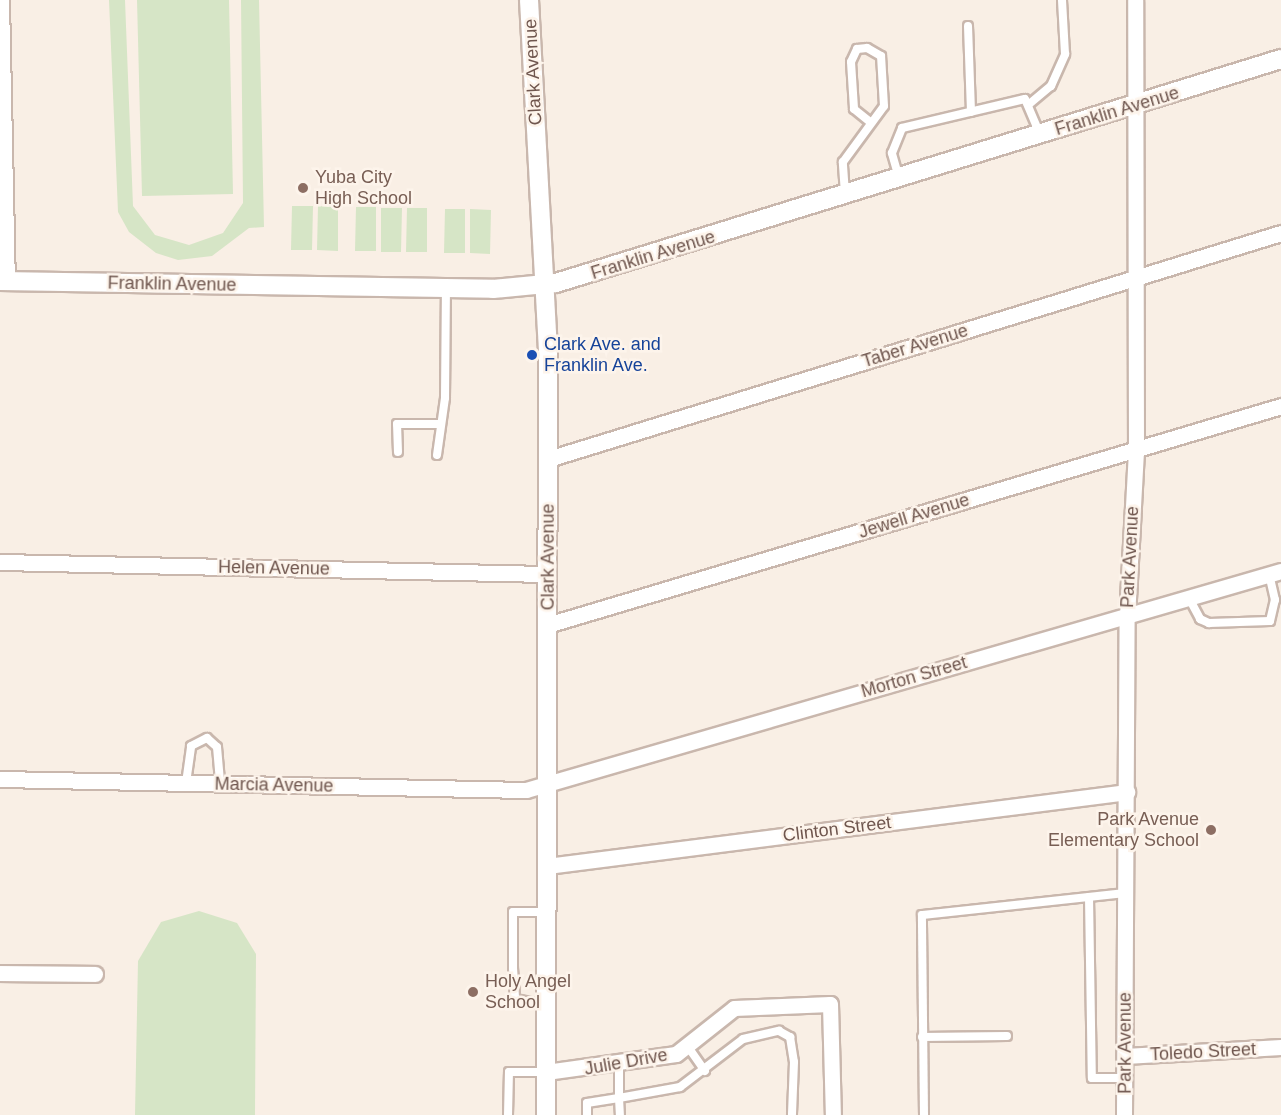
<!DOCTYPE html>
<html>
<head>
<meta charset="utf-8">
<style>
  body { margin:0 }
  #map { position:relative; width:1281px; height:1115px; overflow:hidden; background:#f9efe5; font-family:Helvetica,sans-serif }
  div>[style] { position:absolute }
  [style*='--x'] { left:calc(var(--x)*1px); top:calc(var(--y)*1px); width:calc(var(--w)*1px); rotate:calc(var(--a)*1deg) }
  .green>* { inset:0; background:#d6e5c6 }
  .roads { filter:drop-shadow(2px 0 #c9b7ad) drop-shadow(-2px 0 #c9b7ad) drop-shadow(0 2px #c9b7ad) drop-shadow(0 -2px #c9b7ad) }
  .service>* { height:8px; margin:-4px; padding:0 4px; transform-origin:4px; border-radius:4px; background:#fff }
  .minor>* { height:15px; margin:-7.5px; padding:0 7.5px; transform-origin:7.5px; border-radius:7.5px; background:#fff }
  .tertiary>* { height:18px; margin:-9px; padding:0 9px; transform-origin:9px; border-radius:9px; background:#fff }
  .dots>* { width:16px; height:16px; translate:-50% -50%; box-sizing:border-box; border:3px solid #fdf4eb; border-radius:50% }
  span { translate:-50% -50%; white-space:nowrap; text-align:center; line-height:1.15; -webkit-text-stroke:5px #fdf4eb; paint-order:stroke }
  .street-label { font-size:18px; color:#6f564e }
  .education-label { font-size:18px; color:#785e54 }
  .left { translate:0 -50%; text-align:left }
  .right { translate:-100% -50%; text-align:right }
  .transit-label { font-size:18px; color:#164399 }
</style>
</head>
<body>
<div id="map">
  <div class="green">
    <div style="clip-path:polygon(109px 0,125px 0,133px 206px,155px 235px,189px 245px,223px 233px,243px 203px,241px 0,259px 0,264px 227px,249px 228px,212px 256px,178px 260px,156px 253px,129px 232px,118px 212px)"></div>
    <div style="clip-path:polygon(137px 0,229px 0,233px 194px,142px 196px)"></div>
    <div style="clip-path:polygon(292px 206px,313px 206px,312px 250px,291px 250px)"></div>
    <div style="clip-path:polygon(318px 206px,338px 207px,338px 251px,317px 250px)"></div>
    <div style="clip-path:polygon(356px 207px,376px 207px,376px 251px,355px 251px)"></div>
    <div style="clip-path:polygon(381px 208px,402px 208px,401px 252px,381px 252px)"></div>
    <div style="clip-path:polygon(407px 208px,427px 208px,427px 252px,406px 252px)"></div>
    <div style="clip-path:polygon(445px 209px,465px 209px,465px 253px,444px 253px)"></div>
    <div style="clip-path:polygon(470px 209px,491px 210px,490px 254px,470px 253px)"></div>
    <div style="clip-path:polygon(199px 911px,237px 923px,256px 954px,255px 1115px,135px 1115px,138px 961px,161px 922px)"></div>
  </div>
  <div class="roads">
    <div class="service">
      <div style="--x:968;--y:26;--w:86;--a:88"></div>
      <div style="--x:1028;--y:105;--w:30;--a:-40"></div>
      <div style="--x:1051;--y:86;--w:35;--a:-66"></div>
      <div style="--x:1065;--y:54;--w:54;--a:-93.2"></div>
      <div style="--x:899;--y:178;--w:26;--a:-106"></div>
      <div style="--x:892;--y:153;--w:27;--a:-68"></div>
      <div style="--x:902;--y:128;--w:126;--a:-13.3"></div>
      <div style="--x:1025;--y:99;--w:38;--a:67"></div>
      <div style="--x:845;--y:194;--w:32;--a:-94"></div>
      <div style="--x:843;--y:162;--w:69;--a:-53.8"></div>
      <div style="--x:884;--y:106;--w:50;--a:-93.4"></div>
      <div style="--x:881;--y:56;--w:16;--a:-150"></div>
      <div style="--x:867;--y:48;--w:10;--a:174"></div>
      <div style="--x:857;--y:49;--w:14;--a:115"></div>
      <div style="--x:851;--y:62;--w:47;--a:86.3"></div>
      <div style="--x:854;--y:109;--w:21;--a:39"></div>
      <div style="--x:398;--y:452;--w:28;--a:-92"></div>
      <div style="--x:397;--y:424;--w:41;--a:0"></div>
      <div style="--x:437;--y:455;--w:58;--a:-82"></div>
      <div style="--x:445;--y:398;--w:110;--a:-89.5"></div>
      <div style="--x:1189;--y:598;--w:24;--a:62"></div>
      <div style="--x:1200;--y:619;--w:10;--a:24"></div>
      <div style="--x:1209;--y:623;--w:61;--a:-1.9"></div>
      <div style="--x:1270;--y:621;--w:22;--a:-77"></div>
      <div style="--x:1275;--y:600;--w:26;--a:-103"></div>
      <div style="--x:186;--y:783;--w:37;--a:-82"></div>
      <div style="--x:191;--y:746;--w:18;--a:-27"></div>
      <div style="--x:207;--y:738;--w:13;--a:42"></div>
      <div style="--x:217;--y:747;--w:37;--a:85"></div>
      <div style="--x:1089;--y:897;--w:181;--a:89.1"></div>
      <div style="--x:1092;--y:1078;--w:32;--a:0"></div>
      <div style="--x:545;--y:912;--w:32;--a:180"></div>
      <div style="--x:513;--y:912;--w:56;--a:90"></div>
      <div style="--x:513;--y:968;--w:31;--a:86"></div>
      <div style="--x:515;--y:999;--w:32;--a:11"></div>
      <div style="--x:922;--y:1037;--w:85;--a:-0.7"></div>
      <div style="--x:686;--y:1044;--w:33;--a:55"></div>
      <div style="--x:619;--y:1065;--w:33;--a:90"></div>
      <div style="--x:619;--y:1098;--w:62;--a:-10.2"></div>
      <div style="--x:680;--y:1087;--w:79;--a:-37.3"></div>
      <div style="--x:743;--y:1039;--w:37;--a:-13"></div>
      <div style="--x:779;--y:1031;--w:13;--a:29"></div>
      <div style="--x:790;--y:1037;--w:25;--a:81"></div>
      <div style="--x:794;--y:1062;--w:53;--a:92.2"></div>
      <div style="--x:508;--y:1115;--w:43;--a:-88.7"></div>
      <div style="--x:509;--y:1072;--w:37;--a:0"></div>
      <div style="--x:587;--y:1115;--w:12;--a:-90"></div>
      <div style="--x:587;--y:1103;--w:32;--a:-9"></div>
      <div style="--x:619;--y:1098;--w:17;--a:87"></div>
      <div style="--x:924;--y:1115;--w:200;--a:-90.6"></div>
      <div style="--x:922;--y:915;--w:205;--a:-6.2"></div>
    </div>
    <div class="minor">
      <div style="--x:1;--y:0;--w:281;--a:88.8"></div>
      <div style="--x:548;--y:459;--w:767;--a:-17.14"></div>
      <div style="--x:0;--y:562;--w:547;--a:1.26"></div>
      <div style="--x:547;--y:625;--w:766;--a:-16.61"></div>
      <div style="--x:0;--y:779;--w:526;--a:1.2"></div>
      <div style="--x:526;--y:790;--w:786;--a:-16.18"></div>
      <div style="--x:547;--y:866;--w:585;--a:-7.27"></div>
      <div style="--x:0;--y:973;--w:95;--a:0.6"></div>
      <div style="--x:1125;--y:1056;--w:156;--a:-3.3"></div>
      <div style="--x:546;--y:1072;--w:131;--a:-7.9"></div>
      <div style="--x:676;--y:1054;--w:74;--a:-38.4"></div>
      <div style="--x:734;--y:1008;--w:96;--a:-2.4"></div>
      <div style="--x:830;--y:1004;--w:111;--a:88.5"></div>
      <div style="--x:1124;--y:1115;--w:498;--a:-89.7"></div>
      <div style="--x:1127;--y:617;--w:167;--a:-86.9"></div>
      <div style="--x:1136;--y:450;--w:450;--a:-90.1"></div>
    </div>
    <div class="tertiary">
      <div style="--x:529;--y:0;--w:349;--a:86.9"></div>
      <div style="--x:548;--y:348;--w:767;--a:90.15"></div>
      <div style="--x:0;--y:281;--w:493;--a:0.9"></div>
      <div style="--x:493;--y:289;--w:63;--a:-5.4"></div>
      <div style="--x:556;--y:283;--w:759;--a:-17.17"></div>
    </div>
  </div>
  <div class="dots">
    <div style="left:303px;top:188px;background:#8d6e63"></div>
    <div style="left:532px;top:355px;background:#1a4fb4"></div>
    <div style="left:1211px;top:830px;background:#8d6e63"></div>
    <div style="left:473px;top:992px;background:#8d6e63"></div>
  </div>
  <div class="street-label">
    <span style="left:533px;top:72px;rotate:-93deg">Clark Avenue</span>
    <span style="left:1117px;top:111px;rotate:-17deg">Franklin Avenue</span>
    <span style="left:653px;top:255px;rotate:-17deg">Franklin Avenue</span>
    <span style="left:172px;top:284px;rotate:1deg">Franklin Avenue</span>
    <span style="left:915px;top:346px;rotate:-17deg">Taber Avenue</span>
    <span style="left:914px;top:516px;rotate:-17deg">Jewell Avenue</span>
    <span style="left:548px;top:557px;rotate:-90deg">Clark Avenue</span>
    <span style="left:1130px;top:557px;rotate:-87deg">Park Avenue</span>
    <span style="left:274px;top:568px;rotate:1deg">Helen Avenue</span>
    <span style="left:914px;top:677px;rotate:-16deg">Morton Street</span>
    <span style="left:274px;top:785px;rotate:1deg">Marcia Avenue</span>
    <span style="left:837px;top:829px;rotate:-7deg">Clinton Street</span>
    <span style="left:1125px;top:1043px;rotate:-90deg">Park Avenue</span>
    <span style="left:1203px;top:1052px;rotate:-3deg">Toledo Street</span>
    <span style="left:626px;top:1062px;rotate:-10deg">Julie Drive</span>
  </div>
  <div class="education-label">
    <span class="left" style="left:315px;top:188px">Yuba City<br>High School</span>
    <span class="right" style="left:1199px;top:830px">Park Avenue<br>Elementary School</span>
    <span class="left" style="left:485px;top:992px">Holy Angel<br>School</span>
  </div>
  <div class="transit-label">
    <span class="left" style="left:544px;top:355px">Clark Ave. and<br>Franklin Ave.</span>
  </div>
</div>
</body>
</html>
